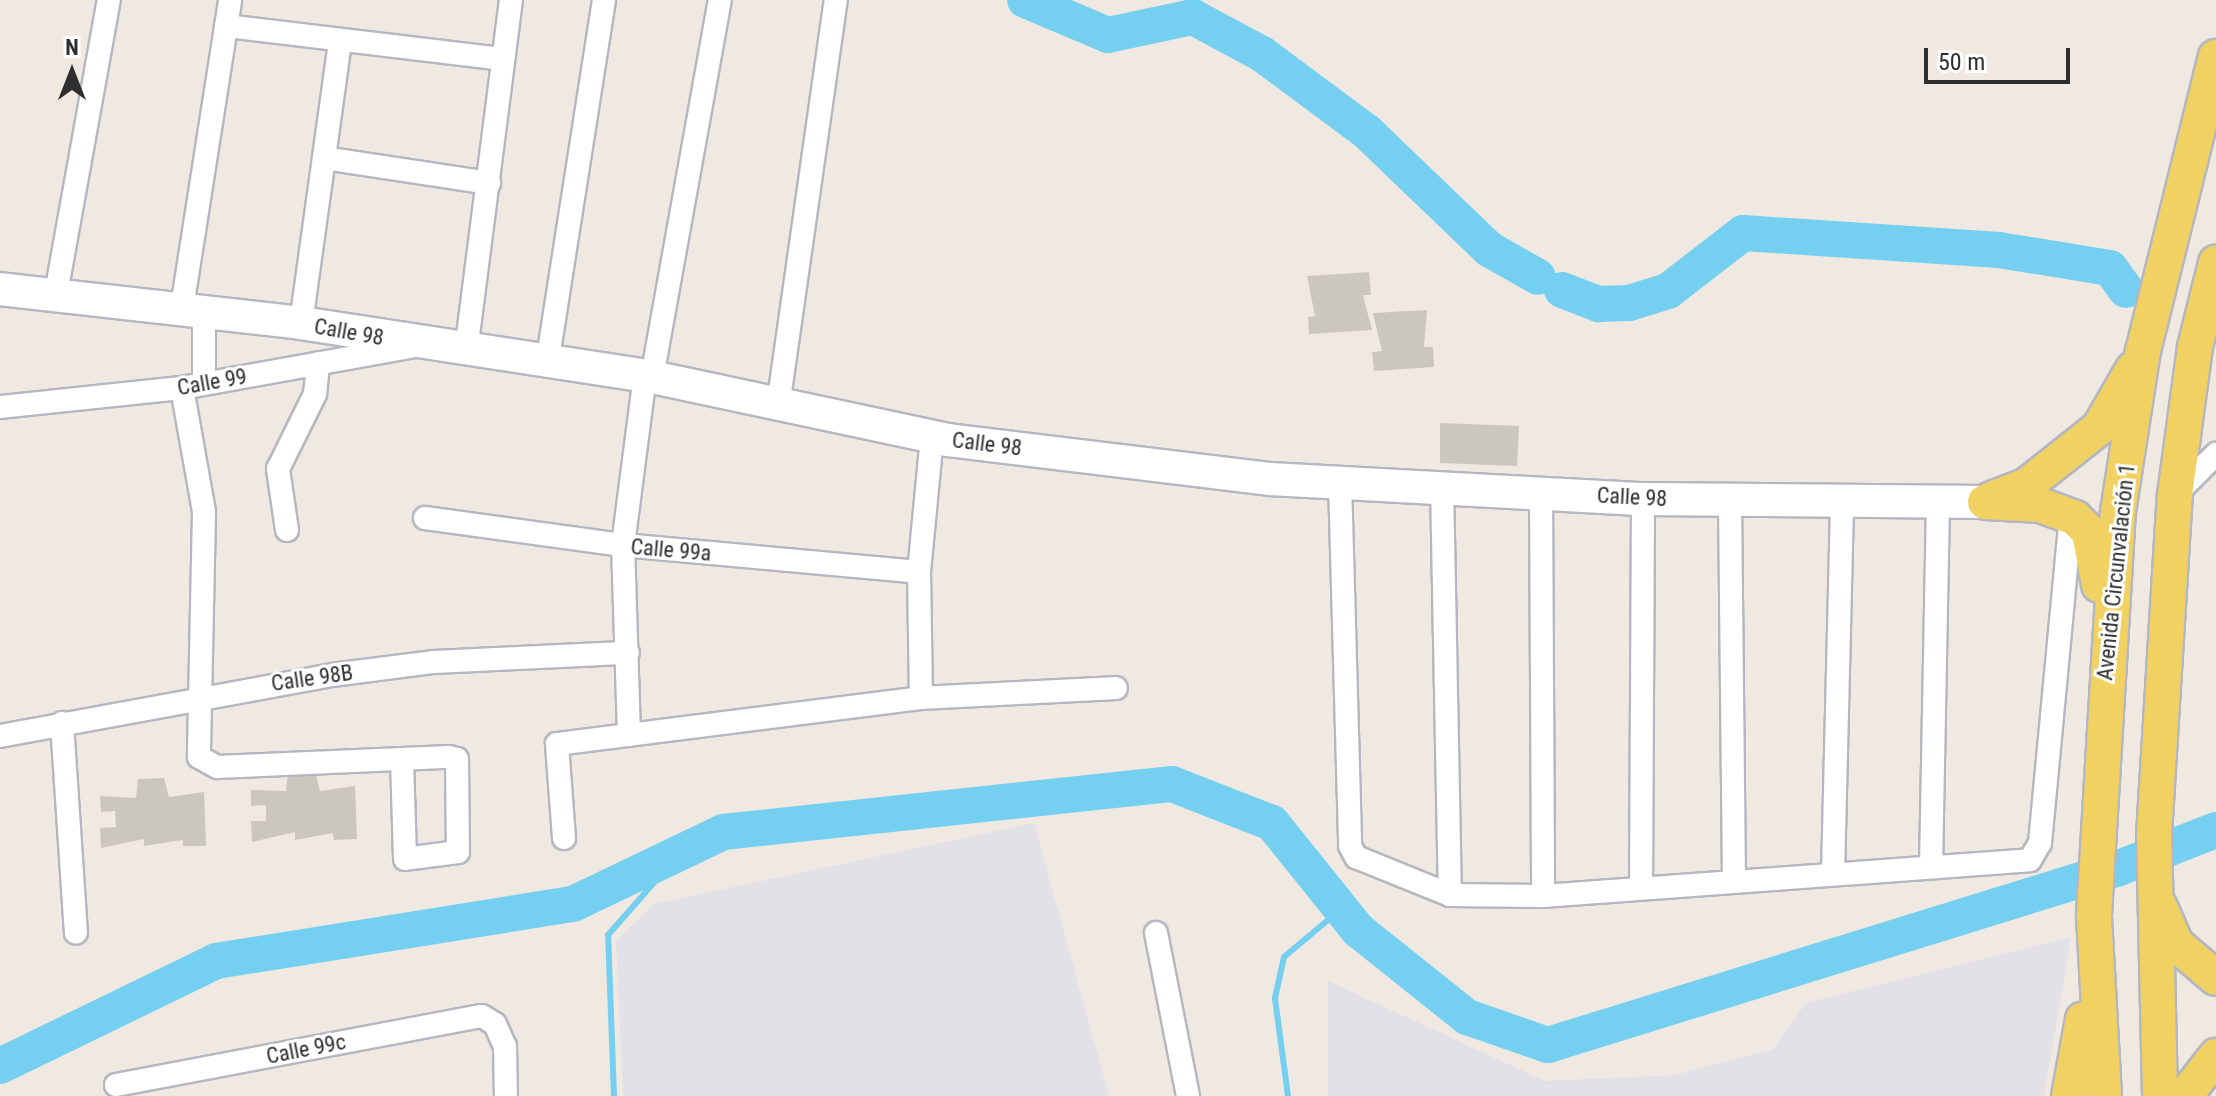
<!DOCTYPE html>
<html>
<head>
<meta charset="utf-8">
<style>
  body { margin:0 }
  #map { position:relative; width:2216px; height:1096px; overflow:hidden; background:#efe9e1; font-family:"Roboto Condensed",sans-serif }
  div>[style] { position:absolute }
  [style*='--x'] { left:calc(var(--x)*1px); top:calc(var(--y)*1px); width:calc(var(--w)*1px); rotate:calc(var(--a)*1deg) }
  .industrial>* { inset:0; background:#e3e1e8 }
  .stream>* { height:6px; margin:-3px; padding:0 3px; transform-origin:3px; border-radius:3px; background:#75cff0 }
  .river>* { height:36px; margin:-18px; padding:0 18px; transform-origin:18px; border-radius:18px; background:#75cff0 }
  .building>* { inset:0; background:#cbc7bf }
  .roads { filter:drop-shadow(2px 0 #b4b7c1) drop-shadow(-2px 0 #b4b7c1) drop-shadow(0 2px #b4b7c1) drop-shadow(0 -2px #b4b7c1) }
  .street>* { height:22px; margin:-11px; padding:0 11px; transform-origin:11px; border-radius:11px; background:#fff }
  .secondary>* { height:32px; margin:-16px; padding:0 16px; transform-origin:16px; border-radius:16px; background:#fff }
  .primary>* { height:34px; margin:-17px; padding:0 17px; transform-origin:17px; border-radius:17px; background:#f2d163 }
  span { translate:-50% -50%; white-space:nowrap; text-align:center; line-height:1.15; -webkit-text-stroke:6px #fff; paint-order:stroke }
  .street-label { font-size:22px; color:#2e2e2e }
  .north { position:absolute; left:32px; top:32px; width:80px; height:80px; -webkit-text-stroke:6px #fff; paint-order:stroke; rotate:0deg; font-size:22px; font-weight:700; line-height:32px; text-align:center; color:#2e2e2e }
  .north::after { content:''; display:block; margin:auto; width:28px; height:36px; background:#2e2e2e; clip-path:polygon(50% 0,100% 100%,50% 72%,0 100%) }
  .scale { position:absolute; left:1924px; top:48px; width:146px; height:36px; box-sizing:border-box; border:4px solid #2e2e2e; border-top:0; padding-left:10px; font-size:24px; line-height:28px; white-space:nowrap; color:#2e2e2e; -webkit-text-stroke:6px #fff; paint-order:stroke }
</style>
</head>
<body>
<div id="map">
  <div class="industrial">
    <div style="clip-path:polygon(1034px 823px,1109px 1096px,623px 1096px,616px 941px,654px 904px)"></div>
    <div style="clip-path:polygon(2071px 937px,2044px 1096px,1328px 1096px,1328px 981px,1545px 1081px,1675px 1075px,1773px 1049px,1806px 1003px)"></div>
  </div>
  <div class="stream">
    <div style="--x:614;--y:1096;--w:161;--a:-92.1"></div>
    <div style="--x:608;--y:935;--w:109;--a:-48.7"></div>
    <div style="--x:1288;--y:1096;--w:99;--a:-97.6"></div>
    <div style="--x:1275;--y:998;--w:42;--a:-77.6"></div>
    <div style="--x:1284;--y:957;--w:75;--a:-40.1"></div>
  </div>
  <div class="river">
    <div style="--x:1025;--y:0;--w:90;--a:22.9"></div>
    <div style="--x:1108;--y:35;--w:87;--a:-12"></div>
    <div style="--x:1193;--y:17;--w:78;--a:28.2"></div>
    <div style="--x:1262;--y:54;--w:131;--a:36.6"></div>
    <div style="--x:1367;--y:132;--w:169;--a:43.8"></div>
    <div style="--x:1489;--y:249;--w:56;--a:29.7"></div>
    <div style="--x:1562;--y:290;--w:40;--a:21"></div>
    <div style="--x:1599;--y:304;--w:30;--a:-2"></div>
    <div style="--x:1629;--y:303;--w:41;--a:-17.1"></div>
    <div style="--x:1668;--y:291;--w:95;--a:-37.7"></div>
    <div style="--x:1743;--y:233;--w:257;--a:3.8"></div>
    <div style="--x:1999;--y:250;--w:112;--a:9.2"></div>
    <div style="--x:2110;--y:268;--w:27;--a:54"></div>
    <div style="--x:0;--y:1066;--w:240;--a:-25.9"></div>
    <div style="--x:216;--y:961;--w:362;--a:-9.1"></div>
    <div style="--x:573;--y:904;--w:166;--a:-25.6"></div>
    <div style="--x:723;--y:832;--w:452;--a:-6.1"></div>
    <div style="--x:1172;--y:784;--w:107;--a:21.3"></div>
    <div style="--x:1272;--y:823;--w:137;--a:51.2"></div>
    <div style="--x:1358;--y:930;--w:139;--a:38.6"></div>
    <div style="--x:1467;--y:1017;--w:86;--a:19.1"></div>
    <div style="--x:1548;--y:1045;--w:598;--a:-17.22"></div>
    <div style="--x:2119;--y:868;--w:104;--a:-21.4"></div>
  </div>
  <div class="building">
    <div style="clip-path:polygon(1369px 272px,1371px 295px,1363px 295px,1372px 330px,1309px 334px,1308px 317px,1315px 316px,1307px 276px)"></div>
    <div style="clip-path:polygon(1427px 310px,1424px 347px,1433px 347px,1434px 367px,1374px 371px,1372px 352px,1382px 351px,1373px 313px)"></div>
    <div style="clip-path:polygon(1440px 423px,1519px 426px,1517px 466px,1440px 463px)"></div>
    <div style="clip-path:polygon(315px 771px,320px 791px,355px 786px,357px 839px,334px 840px,333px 833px,295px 840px,295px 832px,252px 842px,251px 821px,266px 821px,266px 805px,251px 806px,251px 790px,286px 791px,288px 773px)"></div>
    <div style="clip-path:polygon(164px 778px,169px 797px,204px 792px,206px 846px,183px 846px,183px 840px,144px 846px,144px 839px,101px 848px,100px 828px,116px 827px,115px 811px,101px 812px,100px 796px,136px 798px,138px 779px)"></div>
  </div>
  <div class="roads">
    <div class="street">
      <div style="--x:226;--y:26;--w:279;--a:6.8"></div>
      <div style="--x:324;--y:158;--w:167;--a:8.6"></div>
      <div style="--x:55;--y:299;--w:304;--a:-79.8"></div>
      <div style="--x:181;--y:314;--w:318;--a:-81.1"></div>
      <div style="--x:301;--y:323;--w:283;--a:-82.1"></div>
      <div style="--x:466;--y:351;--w:354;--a:-82.7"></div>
      <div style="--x:547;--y:364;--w:368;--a:-81.1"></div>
      <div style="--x:652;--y:377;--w:383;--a:-79.8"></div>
      <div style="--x:204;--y:383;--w:67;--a:-90"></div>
      <div style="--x:182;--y:388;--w:126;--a:79.9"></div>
      <div style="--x:204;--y:512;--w:245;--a:91.2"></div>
      <div style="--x:199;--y:757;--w:21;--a:29"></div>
      <div style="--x:217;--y:767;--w:232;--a:-2.5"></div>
      <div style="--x:449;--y:757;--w:8;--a:14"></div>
      <div style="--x:457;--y:759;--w:93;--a:89.4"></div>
      <div style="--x:458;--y:852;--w:53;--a:172.5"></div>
      <div style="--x:405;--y:859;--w:99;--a:-91.7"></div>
      <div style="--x:778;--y:406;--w:410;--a:-81.9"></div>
      <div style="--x:0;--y:407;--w:183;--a:-6"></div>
      <div style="--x:182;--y:388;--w:232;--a:-10.2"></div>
      <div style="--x:1340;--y:481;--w:365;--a:88.4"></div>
      <div style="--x:1350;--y:846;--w:13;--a:61"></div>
      <div style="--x:1356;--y:857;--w:101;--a:22"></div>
      <div style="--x:1450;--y:895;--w:93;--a:0.6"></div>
      <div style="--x:1543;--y:896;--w:488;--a:-4.2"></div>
      <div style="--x:2030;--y:860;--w:20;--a:-60"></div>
      <div style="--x:2040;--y:843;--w:328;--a:-84.6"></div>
      <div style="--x:1442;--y:484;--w:411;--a:88.9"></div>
      <div style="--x:1541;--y:491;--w:405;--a:89.7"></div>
      <div style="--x:2176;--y:494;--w:57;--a:-45"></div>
      <div style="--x:1730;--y:499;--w:383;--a:89.4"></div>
      <div style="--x:425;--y:518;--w:200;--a:7.8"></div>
      <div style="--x:623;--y:545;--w:297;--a:5.2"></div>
      <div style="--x:287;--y:530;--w:62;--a:-98.4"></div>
      <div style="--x:278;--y:469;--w:84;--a:-63.7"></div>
      <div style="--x:315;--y:394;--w:31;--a:-84"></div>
      <div style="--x:921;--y:698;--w:126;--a:-90.9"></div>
      <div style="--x:919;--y:572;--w:136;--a:-84.5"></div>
      <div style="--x:62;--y:723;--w:210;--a:86.2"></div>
      <div style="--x:629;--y:735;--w:190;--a:-91.8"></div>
      <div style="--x:623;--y:545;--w:170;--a:-82.6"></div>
      <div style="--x:0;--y:736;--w:338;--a:-10.4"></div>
      <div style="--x:332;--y:675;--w:103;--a:-7.3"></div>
      <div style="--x:434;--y:662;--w:194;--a:-2.7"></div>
      <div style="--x:564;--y:838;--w:94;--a:-94.3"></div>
      <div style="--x:557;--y:744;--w:367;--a:-7.2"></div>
      <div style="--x:921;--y:698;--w:195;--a:-2.9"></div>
      <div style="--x:1931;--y:867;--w:362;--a:-88.9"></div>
      <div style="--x:1833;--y:874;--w:371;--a:-88.6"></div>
      <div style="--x:1641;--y:888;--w:389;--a:-89.7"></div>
      <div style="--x:1156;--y:933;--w:166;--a:78.9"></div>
      <div style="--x:116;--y:1085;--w:372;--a:-10.7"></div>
      <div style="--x:482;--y:1016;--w:15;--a:32"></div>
      <div style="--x:495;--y:1024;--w:24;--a:66"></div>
      <div style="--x:505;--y:1046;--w:50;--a:88.9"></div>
    </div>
    <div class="secondary">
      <div style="--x:0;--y:289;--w:303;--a:6.4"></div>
      <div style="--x:301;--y:323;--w:355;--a:8.7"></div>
      <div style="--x:652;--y:377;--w:303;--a:12"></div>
      <div style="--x:948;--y:440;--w:324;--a:6.9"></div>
      <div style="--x:1270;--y:479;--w:374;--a:3.1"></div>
      <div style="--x:1643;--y:499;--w:342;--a:0.5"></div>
    </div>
    <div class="primary">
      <div style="--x:1991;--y:499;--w:39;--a:-21"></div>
      <div style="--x:2027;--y:485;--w:92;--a:-38.4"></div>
      <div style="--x:2099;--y:428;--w:68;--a:-60"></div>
      <div style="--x:1985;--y:502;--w:55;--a:3.1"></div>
      <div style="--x:2040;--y:505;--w:37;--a:20"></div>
      <div style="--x:2075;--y:518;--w:20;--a:45"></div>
      <div style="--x:2089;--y:532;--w:54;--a:79.3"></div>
      <div style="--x:2160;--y:907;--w:40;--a:66.6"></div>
      <div style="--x:2176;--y:944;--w:52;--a:40.4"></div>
      <div style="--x:2069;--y:1096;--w:78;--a:-79.7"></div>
      <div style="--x:2104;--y:1096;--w:181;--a:-93.2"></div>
      <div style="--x:2094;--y:915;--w:404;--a:-86.6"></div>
      <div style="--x:2118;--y:512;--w:163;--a:-81.2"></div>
      <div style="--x:2143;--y:351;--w:303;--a:-76.1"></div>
      <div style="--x:2160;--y:1096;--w:261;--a:-91.3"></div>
      <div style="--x:2154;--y:835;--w:341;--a:-86.5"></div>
      <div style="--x:2175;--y:495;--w:149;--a:-82.3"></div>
      <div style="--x:2195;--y:347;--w:87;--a:-76"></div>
      <div style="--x:2185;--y:1096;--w:51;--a:-52.2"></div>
    </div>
  </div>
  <div class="street-label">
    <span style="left:349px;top:332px;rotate:10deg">Calle 98</span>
    <span style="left:212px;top:382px;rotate:-10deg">Calle 99</span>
    <span style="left:987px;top:444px;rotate:7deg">Calle 98</span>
    <span style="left:1632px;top:497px;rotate:3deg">Calle 98</span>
    <span style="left:671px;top:550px;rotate:5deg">Calle 99a</span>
    <span style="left:2116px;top:572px;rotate:-84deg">Avenida Circunvalación 1</span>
    <span style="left:312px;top:678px;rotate:-8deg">Calle 98B</span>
    <span style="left:306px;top:1049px;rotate:-11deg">Calle 99c</span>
  </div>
  <div class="north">N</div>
  <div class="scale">50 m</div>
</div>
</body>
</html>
